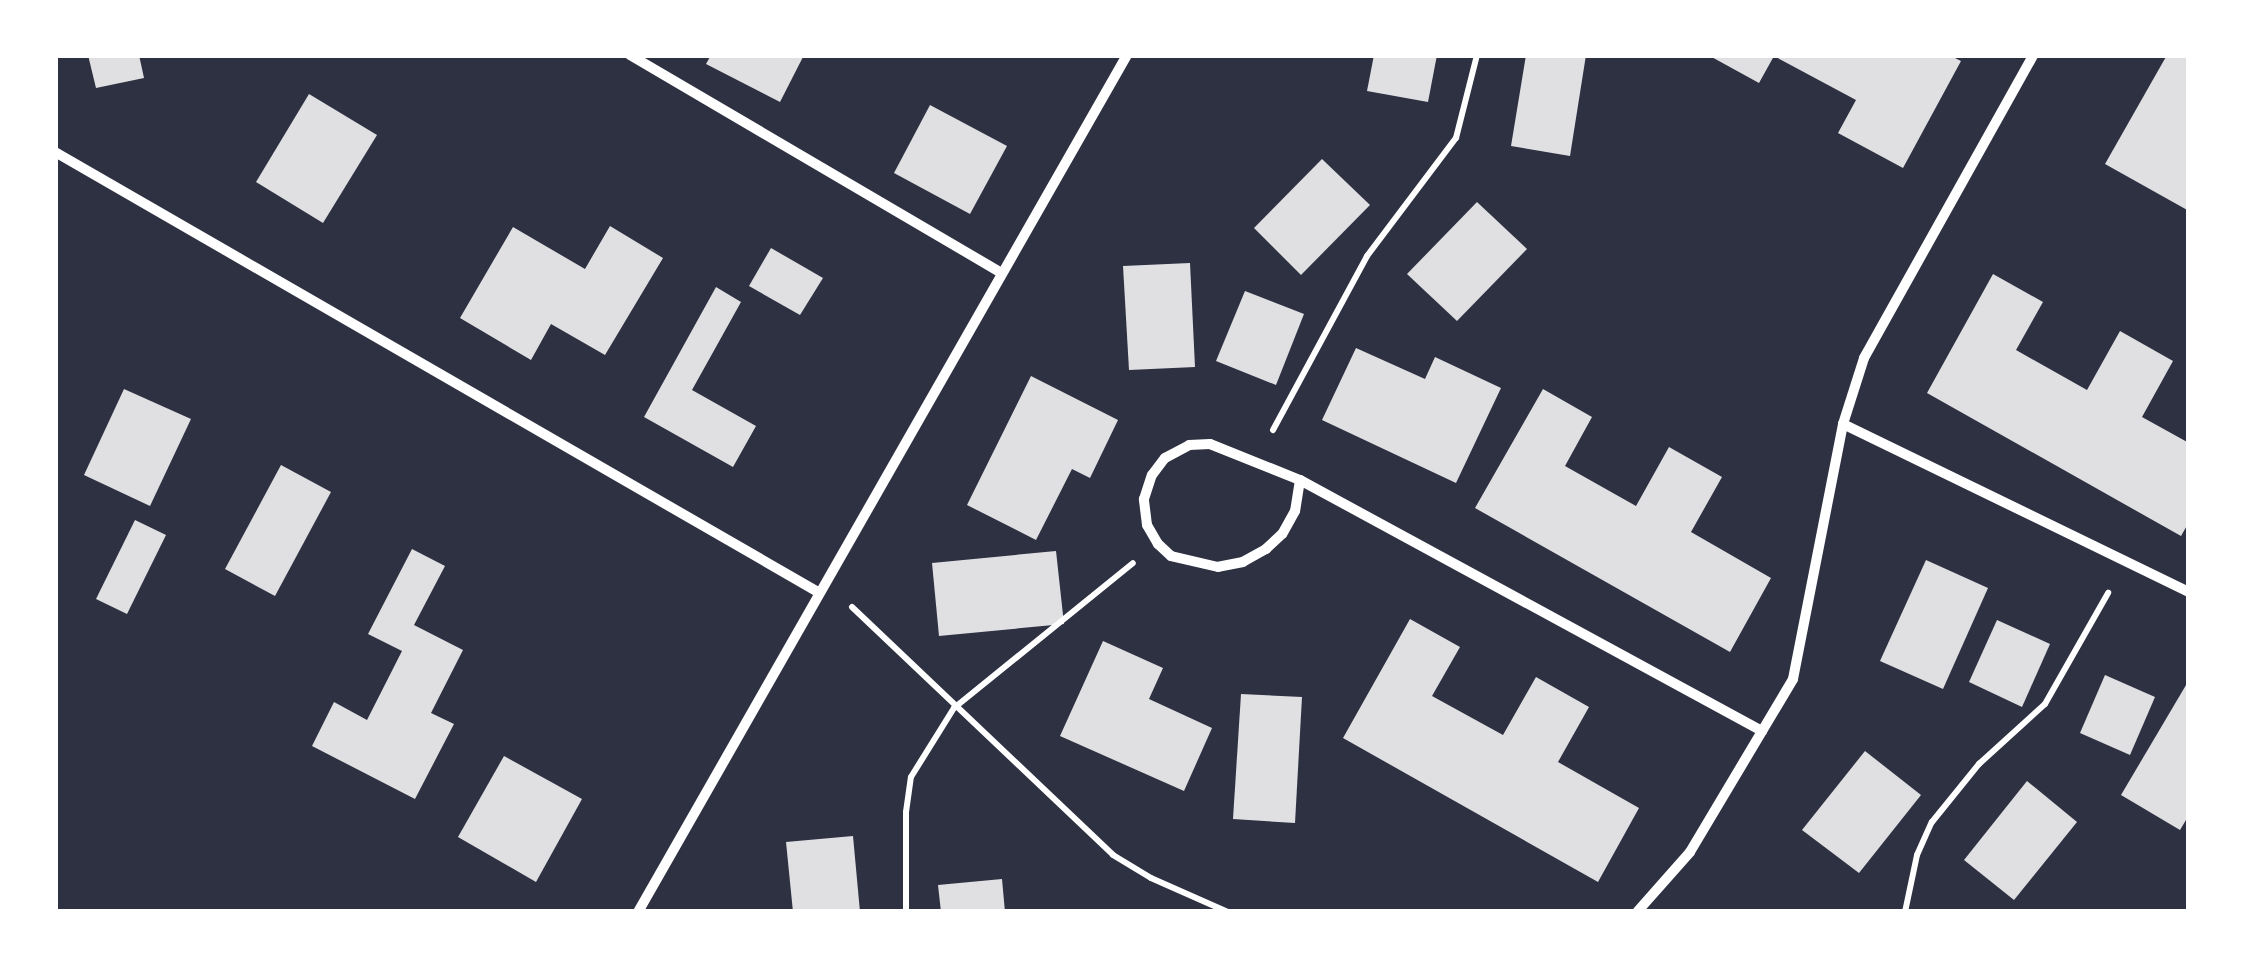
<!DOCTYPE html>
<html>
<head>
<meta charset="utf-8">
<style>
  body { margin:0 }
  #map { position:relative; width:2244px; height:967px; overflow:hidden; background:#2d3142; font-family:Commissioner,sans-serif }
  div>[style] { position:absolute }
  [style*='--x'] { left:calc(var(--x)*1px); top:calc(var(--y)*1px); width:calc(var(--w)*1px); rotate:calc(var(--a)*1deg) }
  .building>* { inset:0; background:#e0e0e3 }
  .path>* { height:6px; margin:-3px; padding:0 3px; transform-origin:3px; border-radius:3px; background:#fff }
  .minor>* { height:10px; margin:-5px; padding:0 5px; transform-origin:5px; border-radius:5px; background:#fff }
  span { translate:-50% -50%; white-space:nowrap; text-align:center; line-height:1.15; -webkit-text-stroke:10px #fff; paint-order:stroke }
  .frame { position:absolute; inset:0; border:58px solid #fff; pointer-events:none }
</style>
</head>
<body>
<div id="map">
  <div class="building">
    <div style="clip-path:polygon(88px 55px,139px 55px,144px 78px,96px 88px)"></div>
    <div style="clip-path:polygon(711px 55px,804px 55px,780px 102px,706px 64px)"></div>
    <div style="clip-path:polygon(1374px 55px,1437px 55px,1428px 102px,1367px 91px)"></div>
    <div style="clip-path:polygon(1526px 55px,1586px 55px,1570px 156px,1511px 146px)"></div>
    <div style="clip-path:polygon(1708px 55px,1949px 55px,1961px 61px,1903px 168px,1838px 133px,1856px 100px,1774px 56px,1759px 83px)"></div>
    <div style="clip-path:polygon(2167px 55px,2189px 55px,2189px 211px,2105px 164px)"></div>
    <div style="clip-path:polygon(309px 94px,377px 135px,323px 223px,256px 182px)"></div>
    <div style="clip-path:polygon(930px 105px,1007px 146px,970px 214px,894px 173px)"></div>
    <div style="clip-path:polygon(1322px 159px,1370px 205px,1301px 275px,1254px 228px)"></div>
    <div style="clip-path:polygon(1477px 202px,1527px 249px,1457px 321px,1407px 274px)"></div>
    <div style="clip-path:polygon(610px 226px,663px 258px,605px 355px,551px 324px,531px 360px,460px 318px,513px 227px,585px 269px)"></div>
    <div style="clip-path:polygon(771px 248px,823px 278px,800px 315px,749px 286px)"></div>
    <div style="clip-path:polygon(1190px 263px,1195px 367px,1129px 370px,1123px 266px)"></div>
    <div style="clip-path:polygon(1993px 274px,2043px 302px,2016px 350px,2087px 390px,2120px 331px,2173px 361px,2142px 417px,2189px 443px,2189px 522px,2181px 536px,1927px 393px)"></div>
    <div style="clip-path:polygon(716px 287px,741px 302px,692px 390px,756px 426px,733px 467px,644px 417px)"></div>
    <div style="clip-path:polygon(1245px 291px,1304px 314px,1276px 385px,1216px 361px)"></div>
    <div style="clip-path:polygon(1356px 348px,1425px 379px,1435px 357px,1501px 388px,1456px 483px,1322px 420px)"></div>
    <div style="clip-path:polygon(1031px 376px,1118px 420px,1090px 478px,1072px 469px,1036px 540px,967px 505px)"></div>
    <div style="clip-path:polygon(124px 389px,191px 419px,150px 506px,84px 475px)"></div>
    <div style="clip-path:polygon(1543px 389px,1592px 417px,1565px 466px,1636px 506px,1669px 447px,1722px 477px,1691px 532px,1771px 578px,1730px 652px,1475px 508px)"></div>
    <div style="clip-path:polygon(281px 465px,331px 492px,275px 596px,225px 569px)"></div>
    <div style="clip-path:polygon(135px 520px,166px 535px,127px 614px,96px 599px)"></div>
    <div style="clip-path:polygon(412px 549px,445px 566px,414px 625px,463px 650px,431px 713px,454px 724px,415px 799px,312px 746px,334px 702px,367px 720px,402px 651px,368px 634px)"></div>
    <div style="clip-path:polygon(1056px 551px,1064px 624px,939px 636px,932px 563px)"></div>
    <div style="clip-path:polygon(1926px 560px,1988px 588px,1943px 689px,1880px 661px)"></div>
    <div style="clip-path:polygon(1410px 619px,1460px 647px,1432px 696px,1503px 735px,1536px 677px,1589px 707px,1558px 762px,1639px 808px,1598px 882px,1343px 738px)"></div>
    <div style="clip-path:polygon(1997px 620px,2050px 644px,2022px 707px,1969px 682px)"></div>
    <div style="clip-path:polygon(1103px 641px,1163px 668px,1149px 699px,1212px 728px,1184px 791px,1060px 736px)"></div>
    <div style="clip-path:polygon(2105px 675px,2155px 697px,2130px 755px,2080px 733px)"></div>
    <div style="clip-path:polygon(2189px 680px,2189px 815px,2180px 830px,2121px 795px)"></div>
    <div style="clip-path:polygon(1241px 694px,1302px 697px,1295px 823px,1233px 819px)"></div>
    <div style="clip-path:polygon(1865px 751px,1921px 795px,1859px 873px,1802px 830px)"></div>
    <div style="clip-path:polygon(504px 756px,582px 799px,536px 882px,458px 837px)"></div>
    <div style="clip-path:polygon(2027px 781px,2077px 822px,2014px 900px,1964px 860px)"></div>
    <div style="clip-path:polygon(853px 836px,860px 912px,793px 912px,786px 842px)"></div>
    <div style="clip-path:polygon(1002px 879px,1005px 912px,941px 912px,938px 885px)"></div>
  </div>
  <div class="path">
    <div style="--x:1273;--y:430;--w:198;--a:-61.6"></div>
    <div style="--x:1367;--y:256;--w:148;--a:-53"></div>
    <div style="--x:1456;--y:138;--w:86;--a:-75.8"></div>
    <div style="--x:852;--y:607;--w:360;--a:43.5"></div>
    <div style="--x:1113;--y:855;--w:44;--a:31.2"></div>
    <div style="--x:1151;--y:878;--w:84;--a:23.8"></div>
    <div style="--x:906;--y:912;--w:100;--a:-90"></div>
    <div style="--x:906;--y:812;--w:35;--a:-82"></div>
    <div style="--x:911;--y:777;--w:81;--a:-58.1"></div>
    <div style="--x:954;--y:708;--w:230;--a:-39"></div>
    <div style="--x:1905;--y:912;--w:58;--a:-78.1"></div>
    <div style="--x:1917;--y:855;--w:36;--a:-66"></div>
    <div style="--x:1932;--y:822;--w:75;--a:-51"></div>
    <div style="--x:1979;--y:764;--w:89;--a:-42.3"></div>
    <div style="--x:2045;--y:704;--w:128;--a:-60.4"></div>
  </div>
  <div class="minor">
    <div style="--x:630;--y:55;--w:430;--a:30.4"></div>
    <div style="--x:55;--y:152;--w:881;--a:29.97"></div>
    <div style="--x:1843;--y:424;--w:385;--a:25.9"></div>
    <div style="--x:1210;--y:444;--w:97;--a:21.8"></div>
    <div style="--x:1300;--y:480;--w:31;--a:99"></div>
    <div style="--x:1295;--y:511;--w:26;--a:119"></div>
    <div style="--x:1282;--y:534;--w:22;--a:137"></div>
    <div style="--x:1266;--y:549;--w:26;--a:151"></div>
    <div style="--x:1243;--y:562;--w:25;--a:169"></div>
    <div style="--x:1218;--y:567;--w:48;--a:-166.8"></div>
    <div style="--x:1171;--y:556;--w:18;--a:-137"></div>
    <div style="--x:1158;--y:544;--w:22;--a:-120"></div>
    <div style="--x:1147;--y:525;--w:26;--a:-97"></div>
    <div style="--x:1144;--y:499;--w:25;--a:-72"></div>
    <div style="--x:1152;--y:475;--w:21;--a:-53"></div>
    <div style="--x:1165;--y:458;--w:27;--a:-28"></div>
    <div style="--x:1189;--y:445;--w:21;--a:-3"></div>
    <div style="--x:1300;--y:480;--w:526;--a:28.51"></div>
    <div style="--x:638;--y:912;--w:987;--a:-60.29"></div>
    <div style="--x:1637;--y:912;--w:80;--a:-48.5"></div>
    <div style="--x:1690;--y:852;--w:201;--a:-59.2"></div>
    <div style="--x:1793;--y:679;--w:260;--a:-78.9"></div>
    <div style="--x:1843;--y:424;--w:69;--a:-72.3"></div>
    <div style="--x:1864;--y:358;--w:347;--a:-60.8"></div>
  </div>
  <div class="frame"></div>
</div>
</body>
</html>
